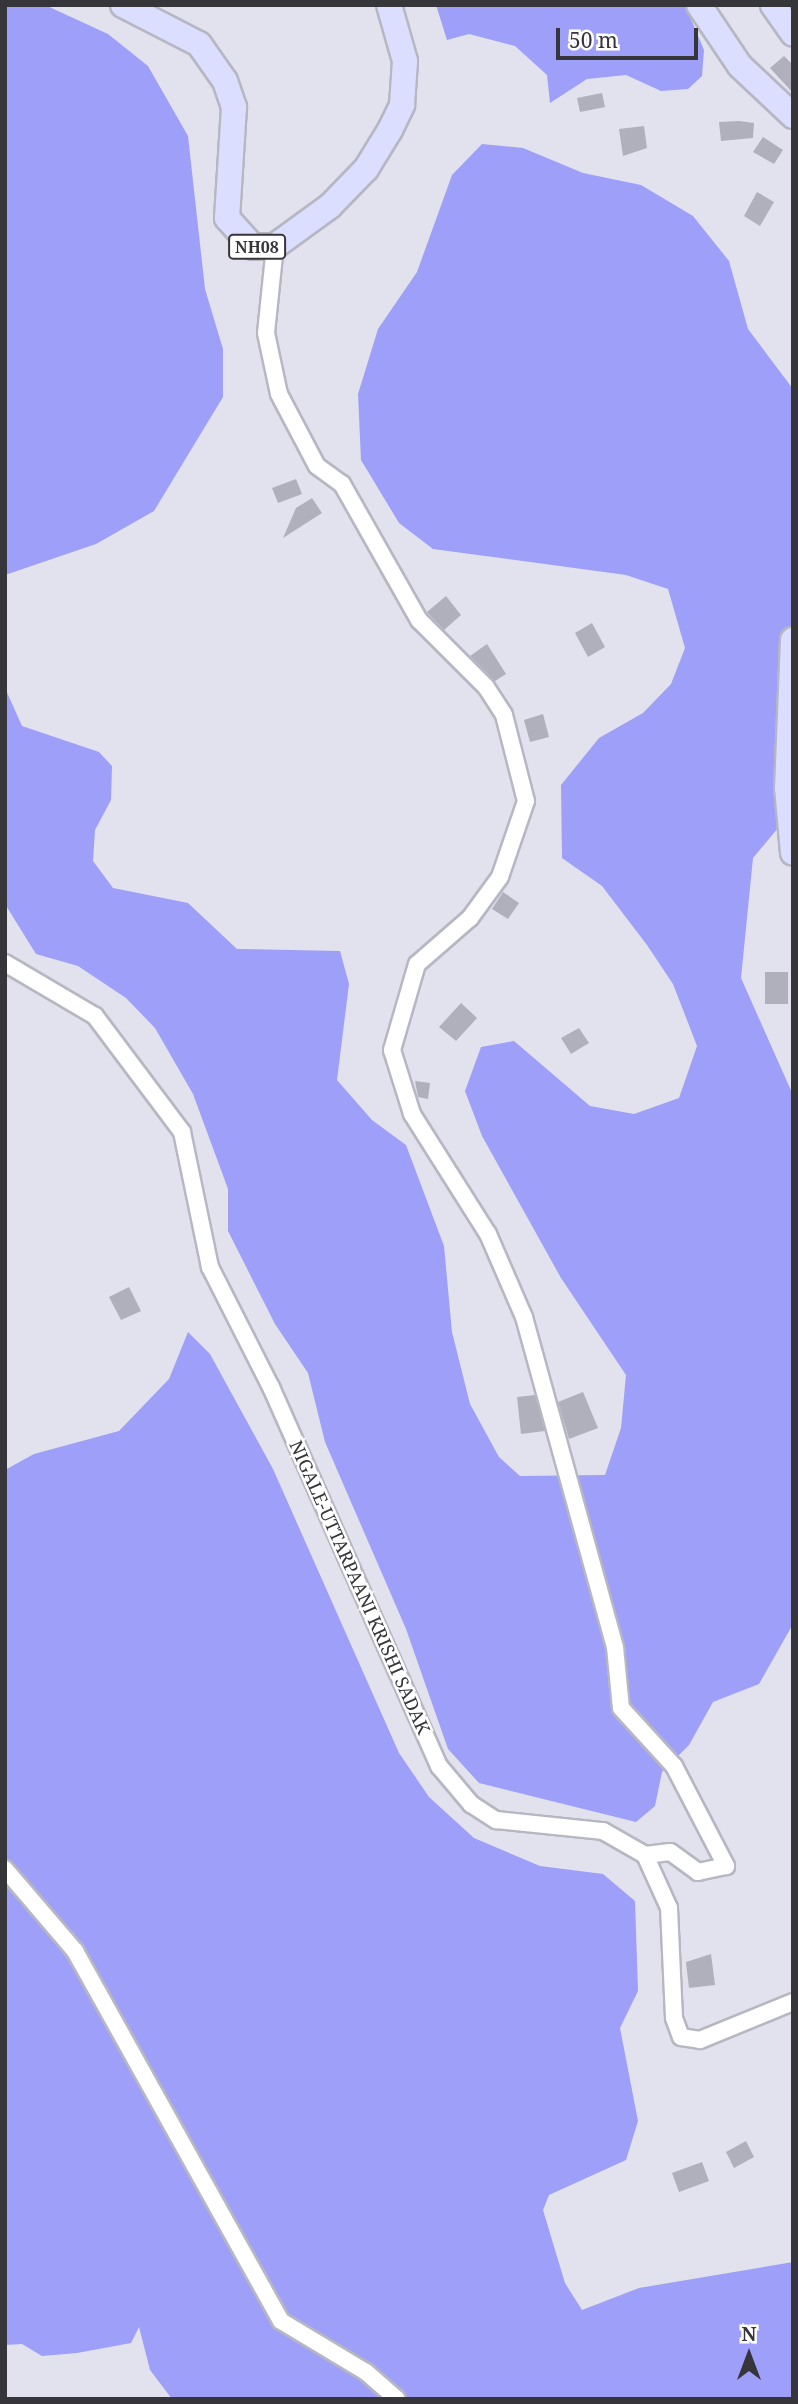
<!DOCTYPE html>
<html>
<head>
<meta charset="utf-8">
<style>
  body { margin:0 }
  #map { position:relative; width:798px; height:2404px; overflow:hidden; background:#e1e2ed; font-family:"Noto Serif",serif }
  div>[style] { position:absolute }
  [style*='--x'] { left:calc(var(--x)*1px); top:calc(var(--y)*1px); width:calc(var(--w)*1px); rotate:calc(var(--a)*1deg) }
  .forest>* { inset:0; background:#9d9ff8 }
  .building>* { inset:0; background:#afb0bb }
  .roads { filter:drop-shadow(2px 0 #b6b7c2) drop-shadow(-2px 0 #b6b7c2) drop-shadow(0 2px #b6b7c2) drop-shadow(0 -2px #b6b7c2) }
  .street>* { height:16px; margin:-8px; padding:0 8px; transform-origin:8px; border-radius:8px; background:#fff }
  .primary>* { height:24px; margin:-12px; padding:0 12px; transform-origin:12px; border-radius:12px; background:#dcdeff }
  span { translate:-50% -50%; white-space:nowrap; text-align:center; line-height:1.15; -webkit-text-stroke:5px #fff; paint-order:stroke }
  .shield-label span { padding:2px 5px; background:#fff; border:2px solid; border-radius:5px; -webkit-text-stroke-width:0 }
  .shield-label { font-size:16px; color:#36363a; font-weight:700 }
  .street-label { font-size:18px; color:#36363a }
  .frame { position:absolute; inset:0; border:7px solid #36363a; pointer-events:none }
  .north { position:absolute; left:714px; top:2320px; width:70px; height:70px; -webkit-text-stroke:5px #fff; paint-order:stroke; rotate:0deg; font-size:19px; font-weight:700; line-height:28px; text-align:center; color:#36363a }
  .north::after { content:''; display:block; margin:auto; width:24px; height:32px; background:#36363a; clip-path:polygon(50% 0,100% 100%,50% 72%,0 100%) }
  .scale { position:absolute; left:556px; top:28px; width:142px; height:32px; box-sizing:border-box; border:4px solid #36363a; border-top:0; padding-left:9px; font-size:21px; line-height:24px; white-space:nowrap; color:#36363a; -webkit-text-stroke:5px #fff; paint-order:stroke }
</style>
</head>
<body>
<div id="map">
  <div class="forest">
    <div style="clip-path:polygon(5px 5px,45px 5px,108px 34px,148px 66px,188px 136px,205px 289px,223px 349px,223px 397px,154px 511px,96px 544px,5px 575px)"></div>
    <div style="clip-path:polygon(436px 5px,685px 5px,704px 50px,702px 76px,688px 89px,661px 91px,626px 75px,587px 79px,550px 103px,547px 75px,515px 46px,469px 34px,447px 40px)"></div>
    <div style="clip-path:polygon(482px 144px,523px 148px,583px 173px,641px 185px,693px 216px,729px 261px,748px 329px,793px 389px,793px 810px,753px 858px,741px 978px,793px 1095px,793px 1624px,759px 1684px,713px 1702px,689px 1745px,662px 1772px,655px 1806px,636px 1822px,479px 1783px,448px 1749px,406px 1629px,325px 1442px,308px 1373px,275px 1324px,228px 1231px,228px 1189px,193px 1094px,155px 1028px,126px 998px,78px 966px,36px 954px,5px 904px,5px 688px,22px 726px,99px 752px,112px 766px,111px 800px,95px 830px,93px 861px,113px 888px,188px 903px,237px 949px,340px 951px,349px 984px,337px 1080px,372px 1120px,406px 1145px,444px 1246px,452px 1332px,470px 1404px,499px 1457px,520px 1476px,605px 1475px,621px 1428px,626px 1375px,561px 1278px,482px 1136px,465px 1091px,481px 1047px,514px 1041px,590px 1106px,634px 1114px,679px 1098px,697px 1046px,673px 984px,647px 945px,602px 886px,562px 858px,561px 785px,599px 738px,643px 713px,671px 684px,685px 648px,668px 589px,626px 575px,433px 549px,399px 523px,361px 460px,358px 394px,378px 329px,417px 272px,452px 175px)"></div>
    <div style="clip-path:polygon(188px 1332px,210px 1354px,273px 1469px,399px 1753px,429px 1797px,474px 1838px,540px 1866px,603px 1874px,635px 1901px,638px 1991px,620px 2028px,638px 2121px,626px 2160px,549px 2195px,543px 2210px,565px 2283px,582px 2310px,639px 2288px,793px 2262px,793px 2399px,172px 2399px,150px 2370px,139px 2327px,131px 2343px,77px 2353px,42px 2356px,22px 2344px,5px 2345px,5px 1470px,34px 1454px,119px 1431px,169px 1379px)"></div>
  </div>
  <div class="building">
    <div style="clip-path:polygon(784px 56px,793px 65px,793px 93px,770px 68px)"></div>
    <div style="clip-path:polygon(602px 93px,605px 107px,580px 112px,577px 98px)"></div>
    <div style="clip-path:polygon(739px 121px,754px 123px,753px 138px,721px 141px,719px 122px)"></div>
    <div style="clip-path:polygon(644px 126px,647px 148px,623px 156px,619px 129px)"></div>
    <div style="clip-path:polygon(763px 137px,783px 150px,774px 164px,753px 152px)"></div>
    <div style="clip-path:polygon(757px 192px,774px 202px,760px 226px,744px 216px)"></div>
    <div style="clip-path:polygon(296px 479px,302px 494px,278px 503px,272px 488px)"></div>
    <div style="clip-path:polygon(312px 498px,322px 513px,283px 538px,296px 508px)"></div>
    <div style="clip-path:polygon(446px 596px,461px 615px,444px 630px,427px 612px)"></div>
    <div style="clip-path:polygon(592px 623px,605px 647px,588px 657px,575px 633px)"></div>
    <div style="clip-path:polygon(487px 644px,506px 674px,495px 681px,470px 656px)"></div>
    <div style="clip-path:polygon(543px 714px,549px 737px,530px 742px,524px 720px)"></div>
    <div style="clip-path:polygon(503px 892px,519px 903px,508px 919px,492px 909px)"></div>
    <div style="clip-path:polygon(765px 972px,788px 972px,788px 1004px,765px 1004px)"></div>
    <div style="clip-path:polygon(461px 1003px,477px 1018px,456px 1041px,439px 1027px)"></div>
    <div style="clip-path:polygon(579px 1028px,589px 1043px,571px 1054px,561px 1038px)"></div>
    <div style="clip-path:polygon(415px 1081px,430px 1083px,428px 1099px,418px 1097px)"></div>
    <div style="clip-path:polygon(129px 1287px,141px 1311px,121px 1320px,109px 1297px)"></div>
    <div style="clip-path:polygon(583px 1392px,598px 1428px,569px 1439px,558px 1402px)"></div>
    <div style="clip-path:polygon(535px 1395px,545px 1431px,521px 1434px,517px 1397px)"></div>
    <div style="clip-path:polygon(711px 1954px,715px 1985px,689px 1988px,686px 1962px)"></div>
    <div style="clip-path:polygon(746px 2141px,754px 2157px,734px 2168px,726px 2152px)"></div>
    <div style="clip-path:polygon(702px 2162px,709px 2181px,679px 2192px,672px 2173px)"></div>
  </div>
  <div class="roads">
    <div class="street">
      <div style="--x:275;--y:246;--w:87;--a:95.9"></div>
      <div style="--x:266;--y:333;--w:62;--a:78"></div>
      <div style="--x:279;--y:394;--w:81;--a:62.2"></div>
      <div style="--x:317;--y:466;--w:31;--a:36"></div>
      <div style="--x:342;--y:484;--w:156;--a:60.5"></div>
      <div style="--x:419;--y:620;--w:95;--a:45"></div>
      <div style="--x:486;--y:687;--w:33;--a:57"></div>
      <div style="--x:504;--y:715;--w:89;--a:75.7"></div>
      <div style="--x:526;--y:801;--w:80;--a:108.9"></div>
      <div style="--x:500;--y:877;--w:51;--a:126.2"></div>
      <div style="--x:470;--y:918;--w:70;--a:139"></div>
      <div style="--x:417;--y:964;--w:90;--a:106.2"></div>
      <div style="--x:392;--y:1050;--w:67;--a:72.6"></div>
      <div style="--x:412;--y:1114;--w:142;--a:57.7"></div>
      <div style="--x:488;--y:1234;--w:90;--a:66.6"></div>
      <div style="--x:524;--y:1317;--w:342;--a:74.6"></div>
      <div style="--x:615;--y:1647;--w:61;--a:84.4"></div>
      <div style="--x:621;--y:1708;--w:79;--a:47.6"></div>
      <div style="--x:674;--y:1766;--w:113;--a:62.5"></div>
      <div style="--x:726;--y:1866;--w:29;--a:168"></div>
      <div style="--x:698;--y:1872;--w:34;--a:-144"></div>
      <div style="--x:670;--y:1852;--w:25;--a:173"></div>
      <div style="--x:5;--y:963;--w:104;--a:30.5"></div>
      <div style="--x:95;--y:1016;--w:145;--a:53.1"></div>
      <div style="--x:182;--y:1132;--w:138;--a:78.3"></div>
      <div style="--x:210;--y:1267;--w:135;--a:63.1"></div>
      <div style="--x:271;--y:1387;--w:415;--a:66.1"></div>
      <div style="--x:439;--y:1766;--w:50;--a:49.9"></div>
      <div style="--x:471;--y:1804;--w:30;--a:33"></div>
      <div style="--x:496;--y:1820;--w:108;--a:5.9"></div>
      <div style="--x:603;--y:1831;--w:48;--a:29.7"></div>
      <div style="--x:645;--y:1855;--w:58;--a:65.6"></div>
      <div style="--x:669;--y:1908;--w:110;--a:87.4"></div>
      <div style="--x:674;--y:2018;--w:20;--a:70"></div>
      <div style="--x:681;--y:2037;--w:19;--a:9"></div>
      <div style="--x:700;--y:2040;--w:100;--a:-22.2"></div>
      <div style="--x:5;--y:1869;--w:108;--a:49.5"></div>
      <div style="--x:75;--y:1951;--w:423;--a:60.9"></div>
      <div style="--x:281;--y:2321;--w:99;--a:31"></div>
      <div style="--x:366;--y:2372;--w:41;--a:41.1"></div>
    </div>
    <div class="primary">
      <div style="--x:123;--y:5;--w:85;--a:27.2"></div>
      <div style="--x:199;--y:44;--w:45;--a:54.9"></div>
      <div style="--x:225;--y:81;--w:28;--a:71"></div>
      <div style="--x:234;--y:107;--w:111;--a:93.6"></div>
      <div style="--x:227;--y:218;--w:39;--a:48"></div>
      <div style="--x:253;--y:247;--w:22;--a:-3"></div>
      <div style="--x:275;--y:246;--w:68;--a:-36"></div>
      <div style="--x:330;--y:206;--w:52;--a:-45.8"></div>
      <div style="--x:366;--y:169;--w:46;--a:-58.4"></div>
      <div style="--x:390;--y:130;--w:28;--a:-64"></div>
      <div style="--x:402;--y:105;--w:44;--a:-86.1"></div>
      <div style="--x:405;--y:61;--w:58;--a:-105.9"></div>
      <div style="--x:699;--y:5;--w:73;--a:56.1"></div>
      <div style="--x:740;--y:66;--w:73;--a:43.3"></div>
      <div style="--x:773;--y:5;--w:35;--a:55"></div>
      <div style="--x:793;--y:640;--w:148;--a:92.3"></div>
      <div style="--x:787;--y:788;--w:65;--a:84.7"></div>
    </div>
  </div>
  <div class="shield-label">
    <span style="left:257px;top:247px">NH08</span>
  </div>
  <div class="street-label">
    <span style="left:360px;top:1587px;rotate:66deg">NIGALE-UTTARPAANI KRISHI SADAK</span>
  </div>
  <div class="frame"></div>
  <div class="north">N</div>
  <div class="scale">50 m</div>
</div>
</body>
</html>
